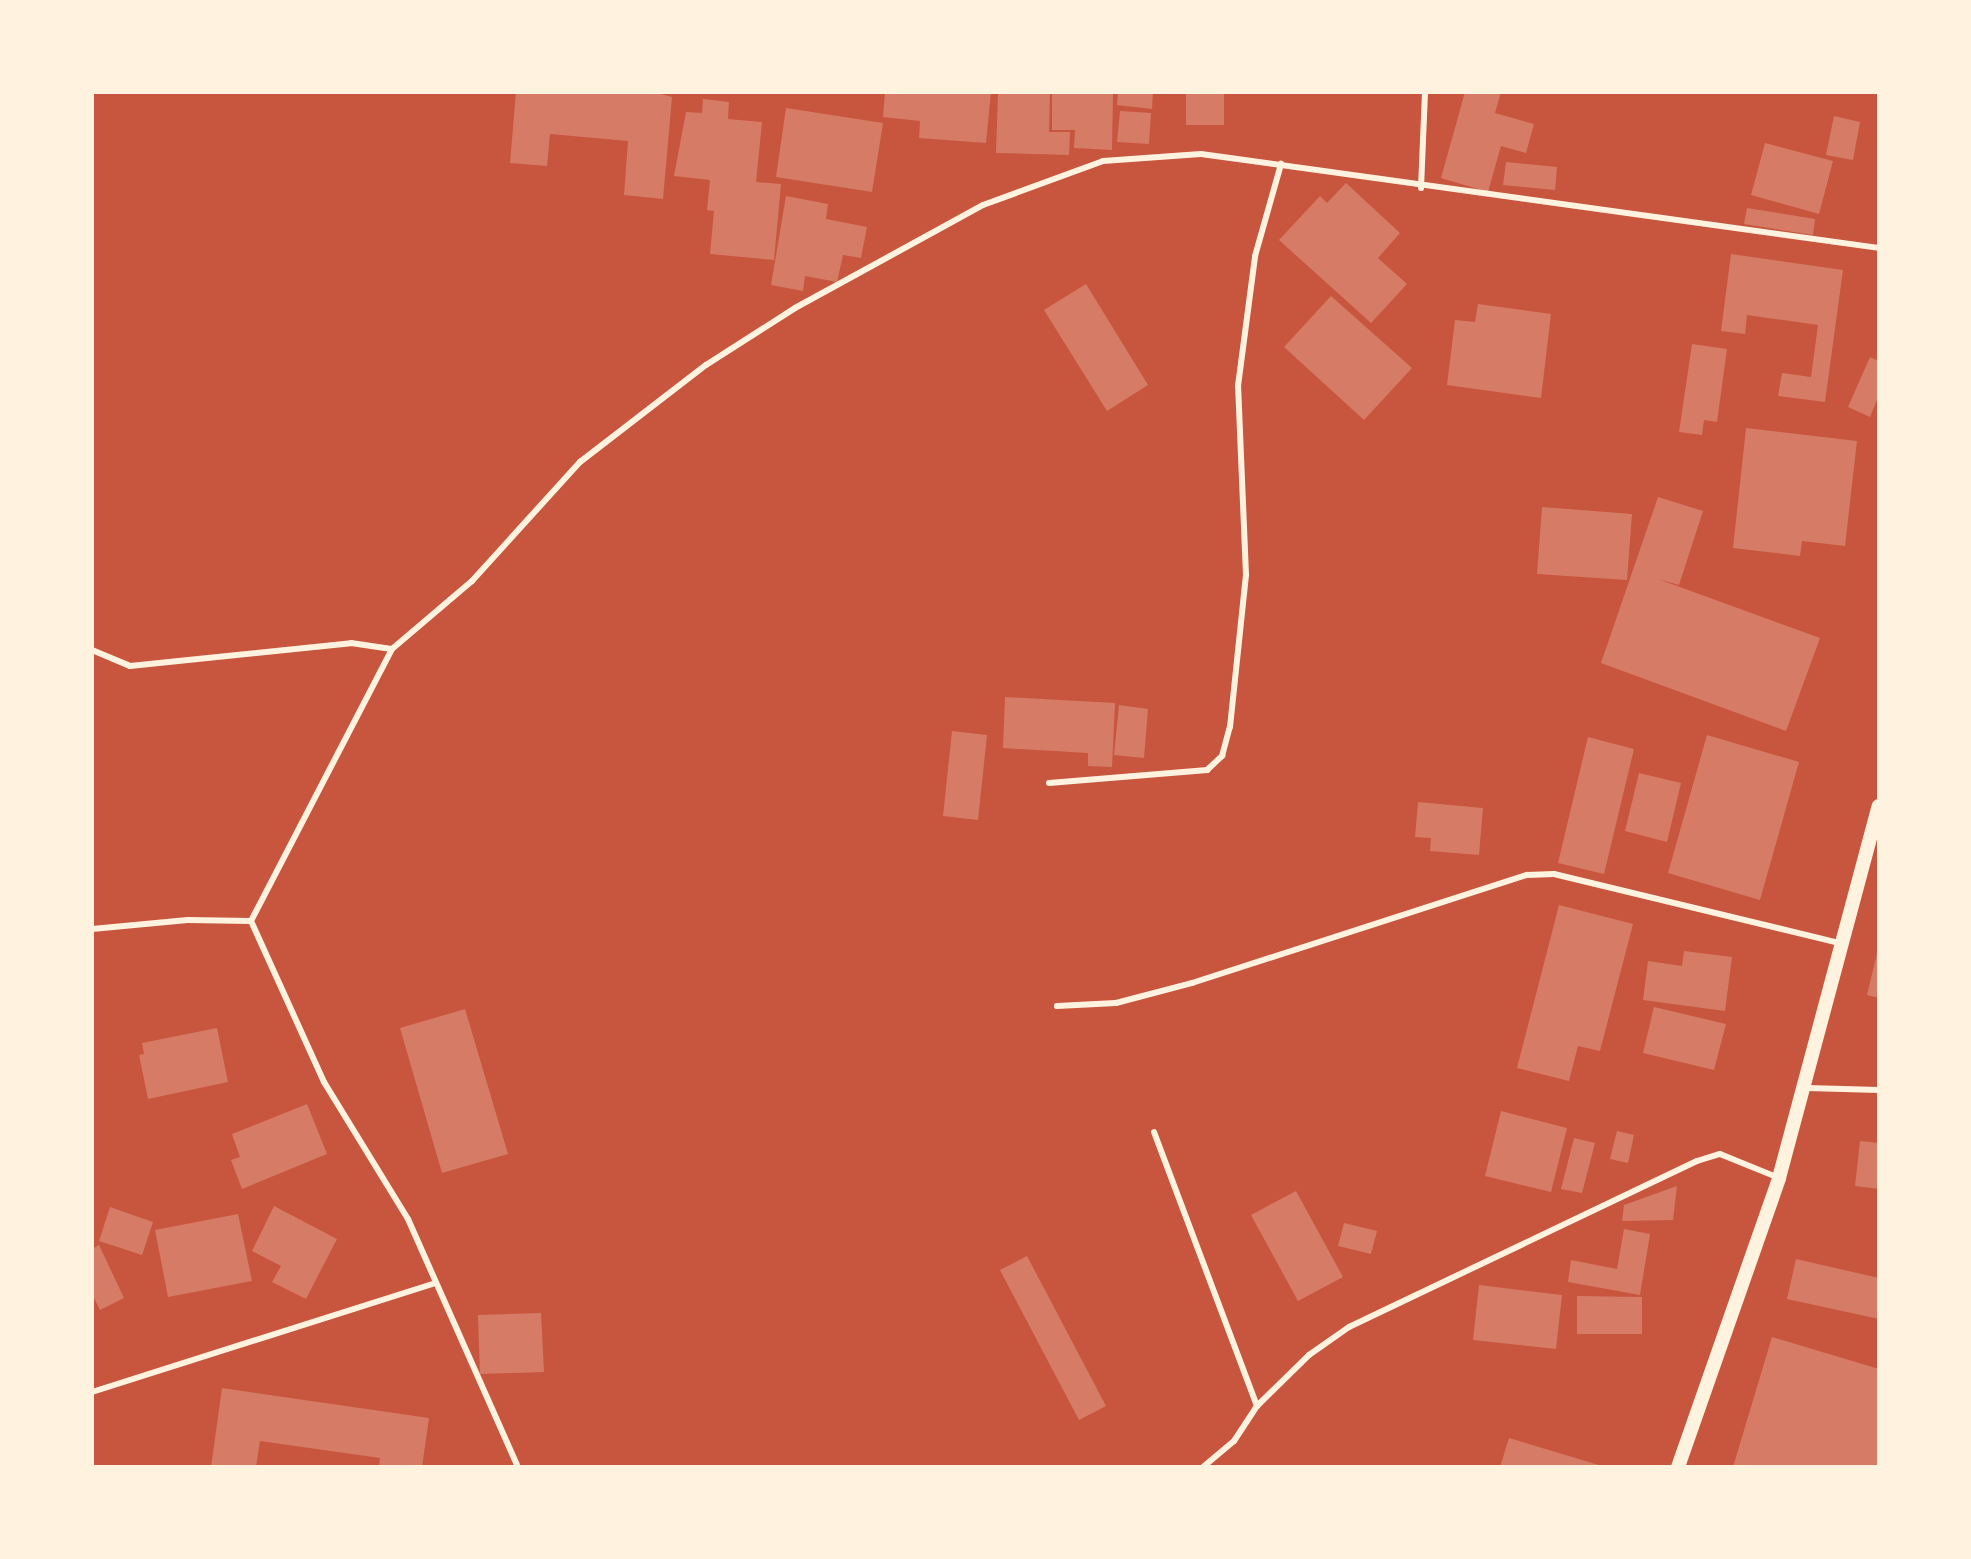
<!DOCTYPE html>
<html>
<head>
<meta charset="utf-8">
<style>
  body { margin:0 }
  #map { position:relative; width:1971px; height:1559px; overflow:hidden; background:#c8553d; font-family:"Fira Sans",sans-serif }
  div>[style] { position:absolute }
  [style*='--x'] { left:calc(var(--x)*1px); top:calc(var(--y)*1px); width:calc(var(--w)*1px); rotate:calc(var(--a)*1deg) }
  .building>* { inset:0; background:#d67c66 }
  .service>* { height:6px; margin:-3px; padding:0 3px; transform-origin:3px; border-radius:3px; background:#fff3e0 }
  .tertiary>* { height:14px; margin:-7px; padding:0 7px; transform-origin:7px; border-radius:7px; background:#fff3e0 }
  span { translate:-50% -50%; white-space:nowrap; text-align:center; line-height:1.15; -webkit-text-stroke:8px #fff3e0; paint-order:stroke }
  .frame { position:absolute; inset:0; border:94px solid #fff3e0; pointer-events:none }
</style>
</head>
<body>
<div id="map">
  <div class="building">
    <div style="clip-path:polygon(516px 92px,654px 92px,672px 97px,663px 199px,624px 195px,628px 141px,550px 134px,547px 166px,510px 163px)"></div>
    <div style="clip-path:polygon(885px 92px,991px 92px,986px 143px,919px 138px,920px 121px,883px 117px)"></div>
    <div style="clip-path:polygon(998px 92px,1050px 92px,1049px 132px,1070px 132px,1069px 155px,996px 153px)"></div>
    <div style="clip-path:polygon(1052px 92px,1113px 93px,1112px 150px,1074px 148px,1075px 130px,1052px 130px)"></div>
    <div style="clip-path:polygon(1118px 92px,1153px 92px,1152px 109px,1117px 105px)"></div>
    <div style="clip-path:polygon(1186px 92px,1224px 92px,1224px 125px,1186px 125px)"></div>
    <div style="clip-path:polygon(1465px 92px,1501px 92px,1495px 113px,1534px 124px,1526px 153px,1501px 146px,1488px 192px,1441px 178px)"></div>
    <div style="clip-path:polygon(703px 99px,729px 102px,728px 119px,762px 122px,756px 182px,781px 184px,774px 260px,710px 254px,714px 211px,707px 210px,710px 180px,674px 176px,686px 112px,702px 113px)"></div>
    <div style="clip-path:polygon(786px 108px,883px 123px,872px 192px,776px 177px)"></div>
    <div style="clip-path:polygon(1120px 111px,1151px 113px,1149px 144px,1117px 142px)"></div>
    <div style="clip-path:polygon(1834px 116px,1860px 122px,1853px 160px,1826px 155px)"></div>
    <div style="clip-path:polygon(1765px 143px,1833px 161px,1819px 214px,1751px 195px)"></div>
    <div style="clip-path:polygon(1506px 162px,1557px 167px,1555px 190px,1503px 185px)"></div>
    <div style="clip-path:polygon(1346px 183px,1400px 233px,1378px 258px,1407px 284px,1371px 323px,1279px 240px,1320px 196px,1327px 203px)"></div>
    <div style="clip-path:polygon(786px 196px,828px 204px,826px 219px,867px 227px,861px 258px,843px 255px,837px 282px,805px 276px,803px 291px,771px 285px)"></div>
    <div style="clip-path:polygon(1747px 208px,1815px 219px,1813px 235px,1744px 224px)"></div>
    <div style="clip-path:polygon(1731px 254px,1843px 270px,1825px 402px,1778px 396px,1782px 373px,1811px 377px,1818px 325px,1747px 315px,1745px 334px,1721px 331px)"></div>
    <div style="clip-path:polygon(1086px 284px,1148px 385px,1107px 411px,1044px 310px)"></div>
    <div style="clip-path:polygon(1331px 296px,1412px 368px,1364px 420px,1284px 347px)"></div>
    <div style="clip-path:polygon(1478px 304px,1551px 314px,1541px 398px,1447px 385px,1455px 320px,1475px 322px)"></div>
    <div style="clip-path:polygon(1692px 344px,1727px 349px,1717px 422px,1704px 420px,1702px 435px,1679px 432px)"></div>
    <div style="clip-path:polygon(1870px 357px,1879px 361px,1879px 395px,1870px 417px,1848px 407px)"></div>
    <div style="clip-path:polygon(1746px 428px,1857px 441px,1845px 546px,1802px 541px,1800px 556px,1733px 548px)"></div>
    <div style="clip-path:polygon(1658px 497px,1703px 511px,1679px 585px,1658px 579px,1820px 638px,1786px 731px,1601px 663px)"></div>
    <div style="clip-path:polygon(1542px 507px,1632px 514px,1627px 580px,1537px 574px)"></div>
    <div style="clip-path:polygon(1005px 697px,1115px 703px,1112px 767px,1088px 766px,1088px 753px,1003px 748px)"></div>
    <div style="clip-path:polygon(1119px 705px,1148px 709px,1144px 758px,1114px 755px)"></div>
    <div style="clip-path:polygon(952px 731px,987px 735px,978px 820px,943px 816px)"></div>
    <div style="clip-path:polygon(1707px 735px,1799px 762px,1760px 900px,1668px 873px)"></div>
    <div style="clip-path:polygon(1588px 737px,1634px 749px,1604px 874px,1558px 863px)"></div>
    <div style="clip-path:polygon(1639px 773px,1681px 783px,1667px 842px,1625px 831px)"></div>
    <div style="clip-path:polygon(1418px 802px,1483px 808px,1479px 855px,1430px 851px,1431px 838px,1415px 837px)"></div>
    <div style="clip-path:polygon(1559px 905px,1633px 924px,1600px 1051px,1578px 1046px,1569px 1081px,1517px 1068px)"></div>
    <div style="clip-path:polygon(1878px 949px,1879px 949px,1879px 998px,1867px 995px)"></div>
    <div style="clip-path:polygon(1684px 951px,1732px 957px,1725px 1011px,1643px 1000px,1648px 961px,1682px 966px)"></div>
    <div style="clip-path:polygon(1654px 1007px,1726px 1024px,1714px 1070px,1643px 1053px)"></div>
    <div style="clip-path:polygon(465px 1009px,508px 1154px,442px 1173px,400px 1028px)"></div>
    <div style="clip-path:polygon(217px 1028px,228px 1082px,148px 1099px,139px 1055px,144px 1054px,142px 1043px)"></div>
    <div style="clip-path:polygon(307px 1104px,327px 1154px,242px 1189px,231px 1160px,240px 1157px,232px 1134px)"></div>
    <div style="clip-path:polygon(1501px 1111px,1567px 1128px,1551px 1192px,1485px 1176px)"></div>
    <div style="clip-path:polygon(1617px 1131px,1634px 1135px,1628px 1163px,1610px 1159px)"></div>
    <div style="clip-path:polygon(1574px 1138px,1595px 1143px,1582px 1193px,1561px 1189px)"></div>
    <div style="clip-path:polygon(1860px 1141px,1879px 1143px,1879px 1189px,1855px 1186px)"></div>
    <div style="clip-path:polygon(1677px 1186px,1673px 1220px,1622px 1221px,1624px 1205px)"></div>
    <div style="clip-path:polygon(1296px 1191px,1343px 1277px,1298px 1301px,1251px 1215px)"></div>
    <div style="clip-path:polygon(274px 1206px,337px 1239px,306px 1299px,272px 1282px,281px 1266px,252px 1251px)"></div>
    <div style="clip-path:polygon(110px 1207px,153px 1222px,142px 1255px,99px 1241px)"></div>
    <div style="clip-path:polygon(238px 1214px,252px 1281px,168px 1297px,155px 1230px)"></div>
    <div style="clip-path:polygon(1344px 1223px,1377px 1231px,1371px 1254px,1338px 1246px)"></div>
    <div style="clip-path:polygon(1624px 1229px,1650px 1234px,1640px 1295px,1568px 1282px,1571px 1260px,1617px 1269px)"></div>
    <div style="clip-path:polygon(99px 1245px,124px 1298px,100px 1310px,92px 1294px,92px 1249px)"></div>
    <div style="clip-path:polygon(1027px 1256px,1106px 1406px,1079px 1420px,1000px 1270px)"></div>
    <div style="clip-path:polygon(1796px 1259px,1879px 1278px,1879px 1319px,1787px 1299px)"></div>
    <div style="clip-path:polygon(1479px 1285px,1562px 1295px,1556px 1349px,1473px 1340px)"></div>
    <div style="clip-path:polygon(1577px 1296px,1642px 1297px,1642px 1334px,1577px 1334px)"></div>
    <div style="clip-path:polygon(541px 1313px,544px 1372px,480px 1374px,478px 1315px)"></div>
    <div style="clip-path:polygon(1772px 1337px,1879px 1369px,1879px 1467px,1733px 1467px)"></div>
    <div style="clip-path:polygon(222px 1388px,429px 1418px,422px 1467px,379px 1467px,380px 1458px,260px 1441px,256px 1467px,211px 1467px)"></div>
    <div style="clip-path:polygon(1509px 1438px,1602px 1466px,1602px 1467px,1500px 1467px)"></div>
  </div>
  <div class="service">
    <div style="--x:1421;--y:188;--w:96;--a:-87.6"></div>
    <div style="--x:92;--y:650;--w:41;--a:22.8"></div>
    <div style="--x:130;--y:666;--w:222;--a:-5.9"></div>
    <div style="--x:351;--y:643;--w:41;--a:8.3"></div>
    <div style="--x:1049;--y:783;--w:159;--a:-4.7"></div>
    <div style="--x:1207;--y:770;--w:21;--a:-43"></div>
    <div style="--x:1222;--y:756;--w:30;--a:-75"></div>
    <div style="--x:1230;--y:727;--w:153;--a:-84"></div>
    <div style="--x:1246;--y:575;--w:189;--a:-92.4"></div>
    <div style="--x:1238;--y:386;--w:131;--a:-82.5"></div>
    <div style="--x:1255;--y:256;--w:96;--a:-74.2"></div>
    <div style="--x:251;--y:921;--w:306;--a:-62.6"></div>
    <div style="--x:392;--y:649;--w:105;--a:-40.4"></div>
    <div style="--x:472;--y:581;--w:161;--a:-47.8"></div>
    <div style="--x:580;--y:462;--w:159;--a:-37.6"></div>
    <div style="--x:706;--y:365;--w:106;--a:-32.6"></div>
    <div style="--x:795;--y:308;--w:214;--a:-28.7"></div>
    <div style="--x:983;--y:205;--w:128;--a:-20.1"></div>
    <div style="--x:1103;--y:161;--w:98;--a:-4.1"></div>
    <div style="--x:1201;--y:154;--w:684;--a:7.89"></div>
    <div style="--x:251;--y:921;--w:177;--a:65.6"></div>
    <div style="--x:324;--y:1082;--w:161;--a:58.5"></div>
    <div style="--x:408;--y:1219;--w:271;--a:66.1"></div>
    <div style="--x:92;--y:929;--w:96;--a:-5.4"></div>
    <div style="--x:188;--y:920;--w:63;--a:0.9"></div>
    <div style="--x:1057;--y:1006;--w:59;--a:-2.9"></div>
    <div style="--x:1116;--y:1003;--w:79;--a:-14.7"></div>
    <div style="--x:1192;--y:983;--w:352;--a:-17.9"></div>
    <div style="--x:1527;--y:875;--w:27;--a:-2"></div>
    <div style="--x:1554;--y:874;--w:294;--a:13.6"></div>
    <div style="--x:1807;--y:1088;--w:72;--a:1.6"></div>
    <div style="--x:1154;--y:1132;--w:293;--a:69.4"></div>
    <div style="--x:92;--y:1392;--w:358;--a:-17.6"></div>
    <div style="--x:1203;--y:1467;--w:40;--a:-40"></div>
    <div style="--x:1234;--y:1441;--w:42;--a:-56.7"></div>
    <div style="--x:1257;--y:1406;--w:73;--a:-44.4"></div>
    <div style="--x:1309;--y:1355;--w:49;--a:-35"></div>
    <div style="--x:1349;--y:1327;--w:386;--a:-25.5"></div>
    <div style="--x:1697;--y:1161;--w:24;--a:-17"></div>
    <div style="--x:1720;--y:1154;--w:64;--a:22.1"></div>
  </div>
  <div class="tertiary">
    <div style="--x:1678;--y:1467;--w:306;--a:-70.7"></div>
    <div style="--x:1779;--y:1178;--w:385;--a:-75"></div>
  </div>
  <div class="frame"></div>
</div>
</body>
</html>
